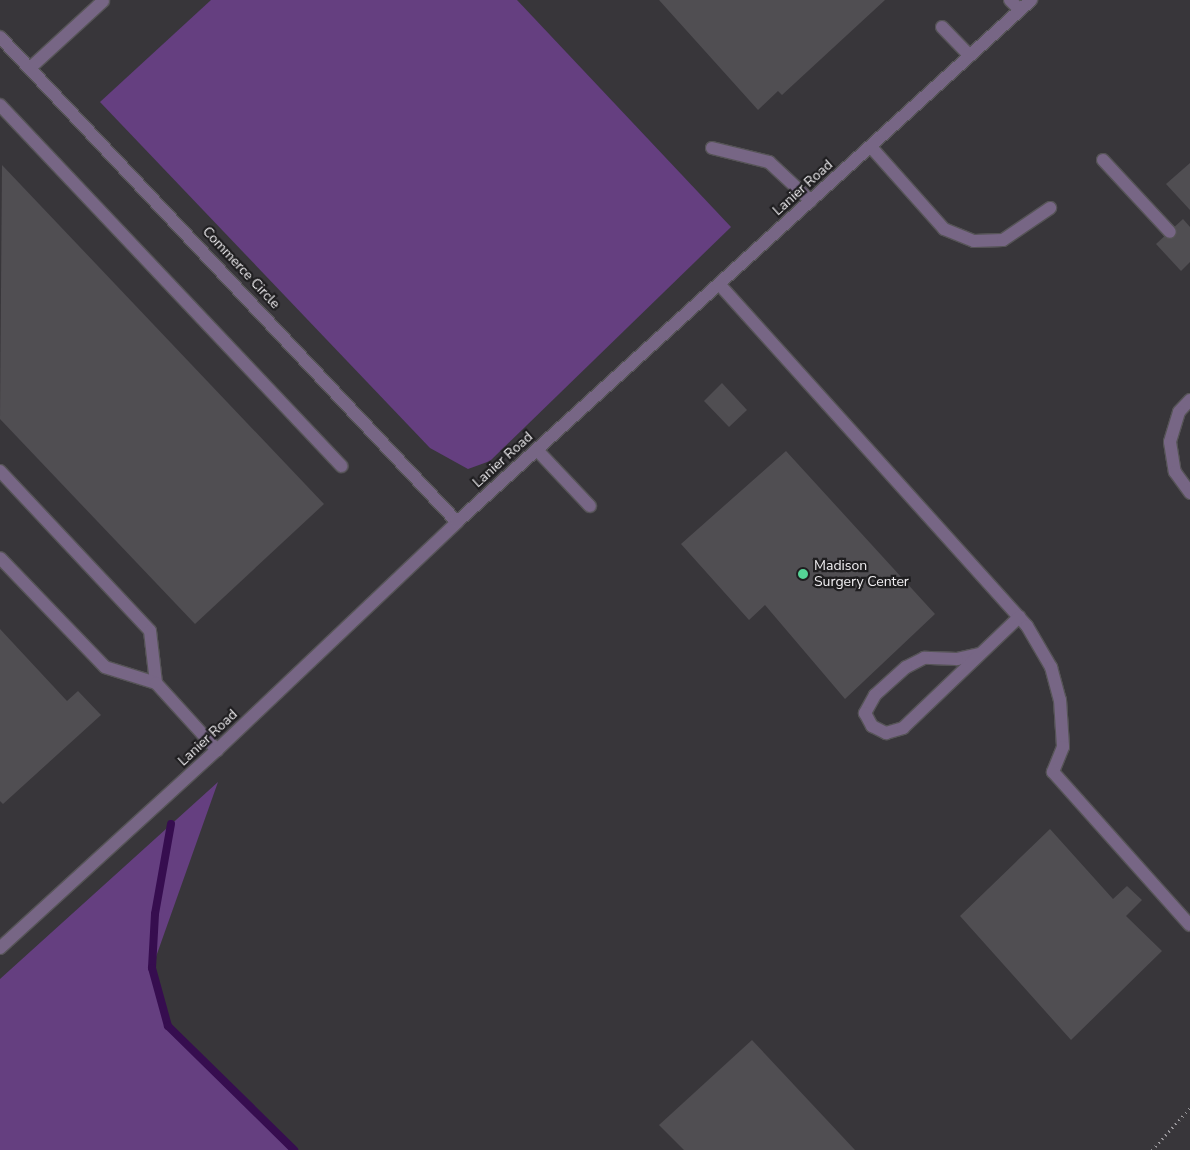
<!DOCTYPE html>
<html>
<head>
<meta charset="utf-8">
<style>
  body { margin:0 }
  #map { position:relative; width:1190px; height:1150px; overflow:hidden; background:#38363a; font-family:"Nunito Sans",sans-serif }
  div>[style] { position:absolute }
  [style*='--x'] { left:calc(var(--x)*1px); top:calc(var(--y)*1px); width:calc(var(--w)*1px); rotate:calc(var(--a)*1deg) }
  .green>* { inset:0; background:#653f80 }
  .stream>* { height:8px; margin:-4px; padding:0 4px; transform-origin:4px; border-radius:4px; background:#360d4f }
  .building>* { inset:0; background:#504e52 }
  .path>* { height:3px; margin-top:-1.5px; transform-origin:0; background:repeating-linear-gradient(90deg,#9a989c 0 1px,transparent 0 5px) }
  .roads { filter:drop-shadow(1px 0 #565457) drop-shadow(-1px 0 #565457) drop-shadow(0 1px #565457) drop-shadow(0 -1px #565457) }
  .lane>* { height:12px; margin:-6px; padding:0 6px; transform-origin:6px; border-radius:6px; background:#776685 }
  .street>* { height:12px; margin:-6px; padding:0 6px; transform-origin:6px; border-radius:6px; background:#776685 }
  .dots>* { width:14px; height:14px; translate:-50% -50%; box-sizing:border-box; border:2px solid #1f1e20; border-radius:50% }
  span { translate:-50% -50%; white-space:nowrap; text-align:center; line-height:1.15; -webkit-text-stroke:4.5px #1f1e20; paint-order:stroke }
  .street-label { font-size:14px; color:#f1eff2 }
  .poi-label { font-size:14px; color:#f1eff2 }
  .left { translate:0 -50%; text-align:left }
</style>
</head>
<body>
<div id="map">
  <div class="green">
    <div style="clip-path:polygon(211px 0,517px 0,731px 227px,490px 461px,468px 469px,430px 448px,100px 102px)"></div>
    <div style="clip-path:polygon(218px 782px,152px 968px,168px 1026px,293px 1150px,0 1150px,0 979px)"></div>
  </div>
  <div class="stream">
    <div style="--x:171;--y:824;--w:91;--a:100.1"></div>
    <div style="--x:155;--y:914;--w:54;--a:93.2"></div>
    <div style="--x:152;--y:968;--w:60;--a:74.6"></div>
    <div style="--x:168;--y:1026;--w:177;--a:44.5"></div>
  </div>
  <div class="building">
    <div style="clip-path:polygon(659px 0,885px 0,782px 95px,778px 91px,758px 110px)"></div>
    <div style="clip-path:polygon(1190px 163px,1190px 210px,1166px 184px)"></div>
    <div style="clip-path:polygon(2px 165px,324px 504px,195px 624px,0 419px)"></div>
    <div style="clip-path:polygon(1183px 219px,1190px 227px,1190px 262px,1181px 271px,1156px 244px)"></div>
    <div style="clip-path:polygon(722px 383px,747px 410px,729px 427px,704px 401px)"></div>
    <div style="clip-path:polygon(786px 451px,935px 614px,845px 699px,765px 605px,749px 620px,681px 544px)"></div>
    <div style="clip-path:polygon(0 629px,67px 701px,78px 691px,101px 715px,3px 804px,0 801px)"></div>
    <div style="clip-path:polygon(1050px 829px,1113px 899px,1127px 886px,1142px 900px,1126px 916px,1162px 951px,1071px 1040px,960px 916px)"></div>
    <div style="clip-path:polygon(752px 1040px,855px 1150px,684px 1150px,659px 1125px)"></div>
  </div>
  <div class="path">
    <div style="--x:1152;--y:1150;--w:57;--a:-47.9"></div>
  </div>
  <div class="roads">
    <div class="lane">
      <div style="--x:1010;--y:0;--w:14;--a:45"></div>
      <div style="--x:942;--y:27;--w:40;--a:46"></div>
      <div style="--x:30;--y:68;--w:99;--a:-42.5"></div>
      <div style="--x:0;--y:105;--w:497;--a:46.6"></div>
      <div style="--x:871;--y:147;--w:110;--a:48.3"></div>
      <div style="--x:944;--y:229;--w:32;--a:22"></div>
      <div style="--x:974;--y:241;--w:29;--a:-2"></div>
      <div style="--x:1003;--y:240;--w:57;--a:-34.2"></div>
      <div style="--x:712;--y:148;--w:59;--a:13.8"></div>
      <div style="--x:769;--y:162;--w:57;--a:42.9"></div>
      <div style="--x:1103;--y:160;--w:98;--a:47.1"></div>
      <div style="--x:719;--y:284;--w:460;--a:48"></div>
      <div style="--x:1027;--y:626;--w:48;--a:59.7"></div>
      <div style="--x:1051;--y:667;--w:34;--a:75"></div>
      <div style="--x:1060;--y:700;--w:47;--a:86.3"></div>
      <div style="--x:1063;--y:747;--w:27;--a:112"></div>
      <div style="--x:1053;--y:772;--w:205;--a:48.2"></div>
      <div style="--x:1190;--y:400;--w:16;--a:133"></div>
      <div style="--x:1179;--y:412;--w:31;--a:107"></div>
      <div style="--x:1170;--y:442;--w:30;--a:81"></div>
      <div style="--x:1175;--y:472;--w:26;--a:54"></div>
      <div style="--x:537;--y:450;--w:77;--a:46.6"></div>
      <div style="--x:0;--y:471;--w:219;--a:46.8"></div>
      <div style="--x:150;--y:631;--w:52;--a:83.4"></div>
      <div style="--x:156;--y:683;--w:53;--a:-162.6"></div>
      <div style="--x:105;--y:667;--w:151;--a:-133.9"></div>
      <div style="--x:979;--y:654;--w:23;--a:167"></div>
      <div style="--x:957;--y:659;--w:33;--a:-178"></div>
      <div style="--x:924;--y:658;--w:20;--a:153"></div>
      <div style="--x:906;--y:667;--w:42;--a:137.9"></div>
      <div style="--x:875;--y:695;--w:21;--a:119"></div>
      <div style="--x:865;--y:713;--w:15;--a:62"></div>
      <div style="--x:872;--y:726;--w:16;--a:27"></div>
      <div style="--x:886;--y:733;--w:18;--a:-16"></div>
      <div style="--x:903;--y:728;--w:161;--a:-43.7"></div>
      <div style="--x:156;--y:683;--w:91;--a:47.7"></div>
    </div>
    <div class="street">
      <div style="--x:0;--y:37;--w:666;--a:46.7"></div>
      <div style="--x:0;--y:948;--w:294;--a:-42.4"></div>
      <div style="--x:217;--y:750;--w:331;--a:-43.5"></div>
      <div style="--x:457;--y:522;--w:776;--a:-42.28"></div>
    </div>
  </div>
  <div class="dots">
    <div style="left:803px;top:574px;background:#54d396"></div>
  </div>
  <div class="street-label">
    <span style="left:803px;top:188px;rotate:-42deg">Lanier Road</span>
    <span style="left:241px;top:268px;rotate:47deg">Commerce Circle</span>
    <span style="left:503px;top:460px;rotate:-42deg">Lanier Road</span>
    <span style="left:208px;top:738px;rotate:-43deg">Lanier Road</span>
  </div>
  <div class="poi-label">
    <span class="left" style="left:814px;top:574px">Madison<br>Surgery Center</span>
  </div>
</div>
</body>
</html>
